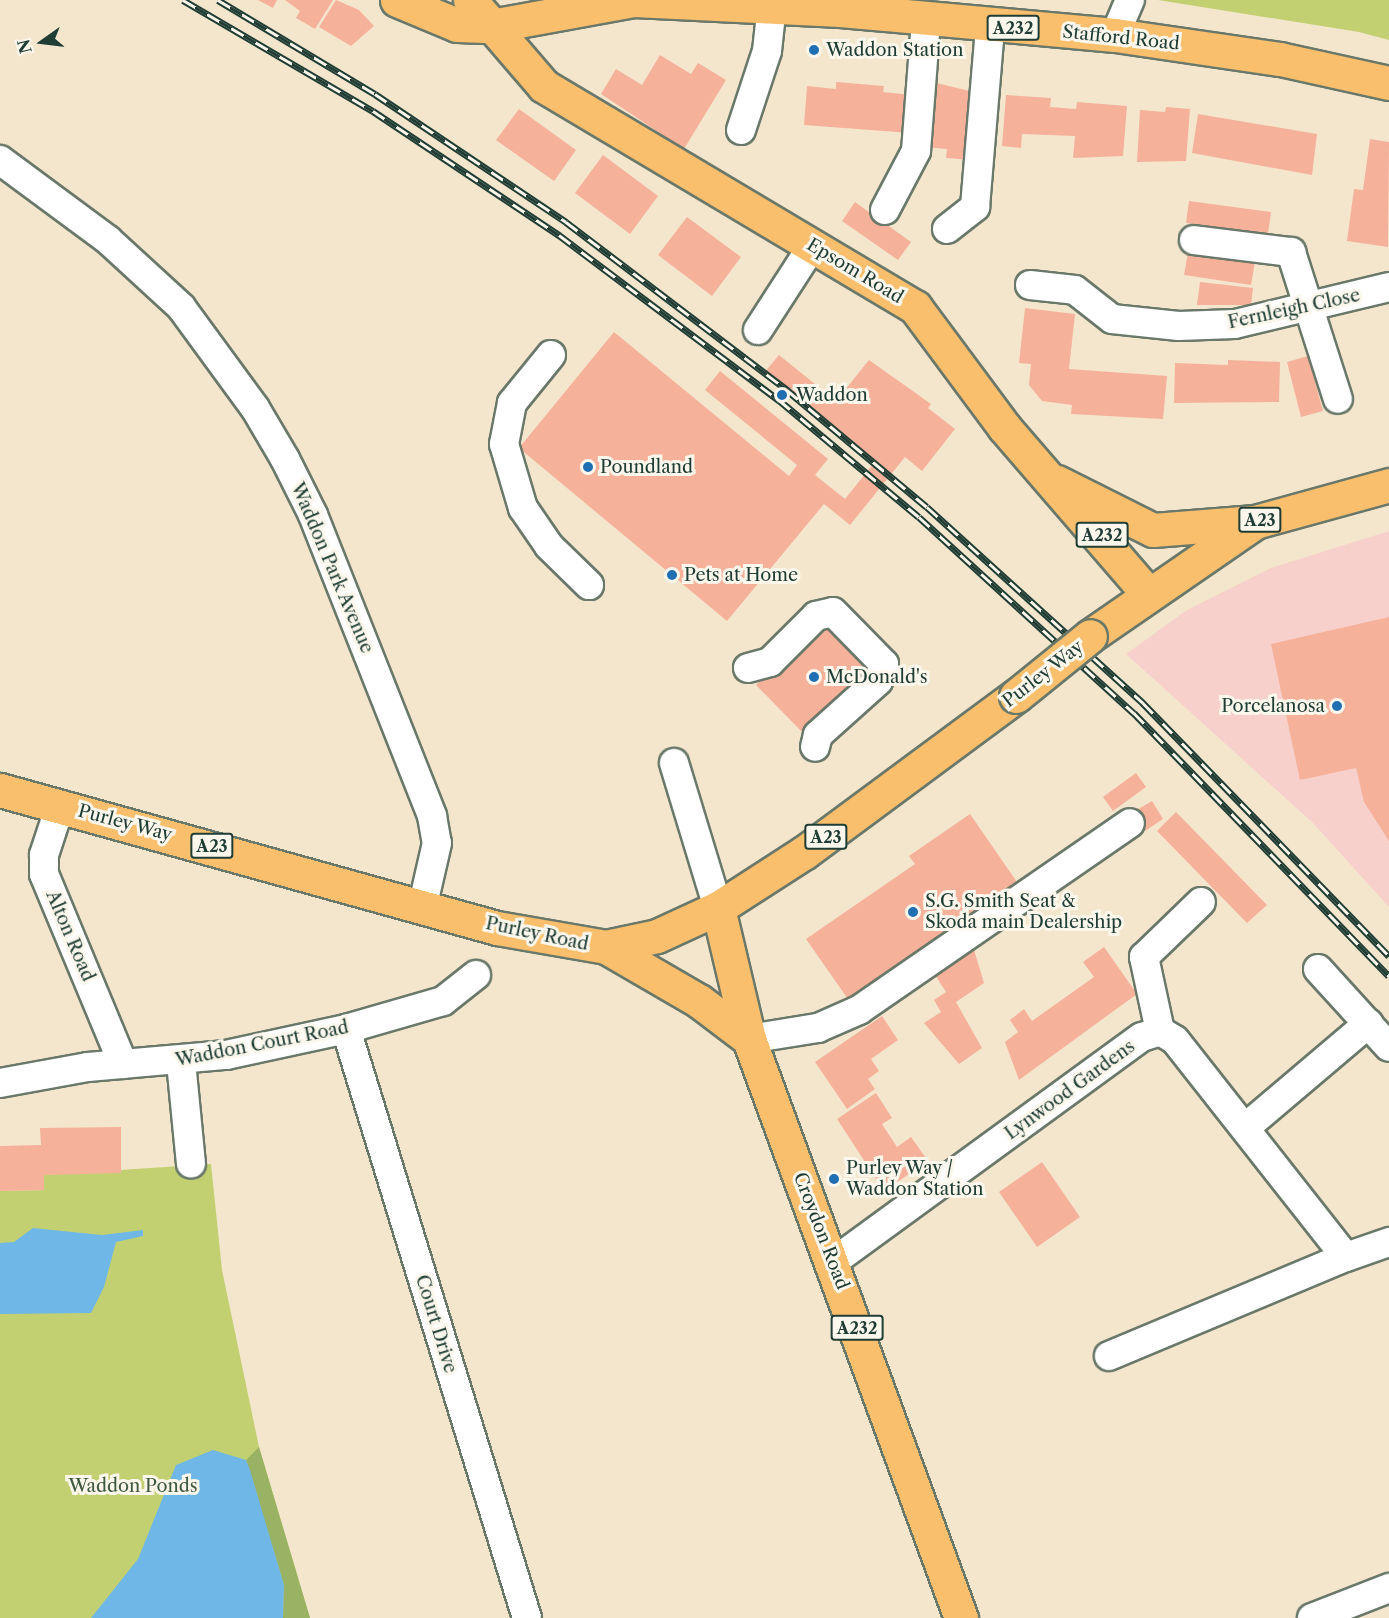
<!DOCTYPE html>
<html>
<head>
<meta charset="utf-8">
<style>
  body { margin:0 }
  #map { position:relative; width:1389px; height:1618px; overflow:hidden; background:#f4e6cd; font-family:"Libre Caslon Text",serif }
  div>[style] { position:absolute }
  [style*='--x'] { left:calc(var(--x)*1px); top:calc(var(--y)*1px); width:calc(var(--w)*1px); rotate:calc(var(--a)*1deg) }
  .built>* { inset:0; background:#f7d0cb }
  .green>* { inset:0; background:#c3d071 }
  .forest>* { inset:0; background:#9ab263 }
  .water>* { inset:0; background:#6eb7e6 }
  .building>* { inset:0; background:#f5b19a }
  .roads { filter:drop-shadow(2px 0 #6a786a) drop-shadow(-2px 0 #6a786a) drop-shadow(0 2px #6a786a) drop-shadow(0 -2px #6a786a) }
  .minor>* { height:28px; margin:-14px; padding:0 14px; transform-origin:14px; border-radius:14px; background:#fff }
  .highway>* { height:33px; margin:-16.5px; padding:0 16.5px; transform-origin:16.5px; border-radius:16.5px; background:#f9bf6d }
  .rail>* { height:7px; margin-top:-3.5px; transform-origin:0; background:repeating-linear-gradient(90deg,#fbf7ec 0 14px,#1f3d34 0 28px); box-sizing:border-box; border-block:2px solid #1f3d34 }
  .bridges { filter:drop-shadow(2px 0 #6a786a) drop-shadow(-2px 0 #6a786a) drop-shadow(0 2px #6a786a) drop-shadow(0 -2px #6a786a) }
  .highway-bridge>* { height:33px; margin:-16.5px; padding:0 16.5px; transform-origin:16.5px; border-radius:16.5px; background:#f9bf6d }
  .dots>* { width:16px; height:16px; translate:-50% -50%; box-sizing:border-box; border:3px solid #fbf7ec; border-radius:50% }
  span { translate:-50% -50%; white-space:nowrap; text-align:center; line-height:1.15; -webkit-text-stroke:6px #fbf7ec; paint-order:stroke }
  .shield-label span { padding:2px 4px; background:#fbf7ec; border:2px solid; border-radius:4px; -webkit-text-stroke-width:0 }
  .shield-label { font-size:16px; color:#1f3d34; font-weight:700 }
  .street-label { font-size:18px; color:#1f3d34 }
  .poi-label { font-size:18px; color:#1f3d34 }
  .left { translate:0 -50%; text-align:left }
  .right { translate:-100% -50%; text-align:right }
  .park-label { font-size:18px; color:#405a40 }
  .north { position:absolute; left:12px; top:12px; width:60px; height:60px; -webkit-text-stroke:4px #fbf7ec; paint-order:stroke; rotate:256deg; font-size:16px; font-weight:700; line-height:24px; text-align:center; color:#1f3d34 }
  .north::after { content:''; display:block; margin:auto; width:21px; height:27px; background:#1f3d34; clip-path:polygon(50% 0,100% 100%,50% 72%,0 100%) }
</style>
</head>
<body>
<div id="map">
  <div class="built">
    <div style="clip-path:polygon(1389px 531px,1389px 907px,1313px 823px,1126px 654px,1187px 610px,1271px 568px)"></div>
  </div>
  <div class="green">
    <div style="clip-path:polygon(1158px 0,1389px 0,1389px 40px,1359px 32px)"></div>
    <div style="clip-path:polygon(211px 1164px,222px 1270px,259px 1447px,310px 1618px,0 1618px,0 1191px,44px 1190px,44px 1175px)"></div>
  </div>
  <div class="forest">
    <div style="clip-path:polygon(259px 1447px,310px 1618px,283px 1618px,284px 1585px,246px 1460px)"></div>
  </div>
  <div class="water">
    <div style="clip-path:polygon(33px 1228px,102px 1235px,143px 1230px,143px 1236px,116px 1242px,104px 1287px,91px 1313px,0 1314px,0 1243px,14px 1242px)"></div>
    <div style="clip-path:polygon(213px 1450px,246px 1460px,250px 1470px,284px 1585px,283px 1618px,91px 1618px,138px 1559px,176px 1465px)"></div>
  </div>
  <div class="building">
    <div style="clip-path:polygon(258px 0,277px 0,273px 8px)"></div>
    <div style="clip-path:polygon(285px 0,333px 0,315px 29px,296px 18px,300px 11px)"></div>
    <div style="clip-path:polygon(336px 0,359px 10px,374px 26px,351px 46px,319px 27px)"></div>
    <div style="clip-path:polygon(660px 55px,691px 74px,698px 63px,726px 80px,684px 149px,601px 94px,616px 69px,642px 85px)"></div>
    <div style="clip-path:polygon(836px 82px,884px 86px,883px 92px,912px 95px,910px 133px,804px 125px,807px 86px,836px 89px)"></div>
    <div style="clip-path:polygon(932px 82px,978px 93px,972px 160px,946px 158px,947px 149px,926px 147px)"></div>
    <div style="clip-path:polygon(1006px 95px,1051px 98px,1050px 107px,1076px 109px,1077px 102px,1127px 106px,1123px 156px,1073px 158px,1075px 136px,1022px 134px,1021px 148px,1002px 146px)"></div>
    <div style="clip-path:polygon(1166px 107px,1190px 109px,1186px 161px,1137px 162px,1140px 110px,1165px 112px)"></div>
    <div style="clip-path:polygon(519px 109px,576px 150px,554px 181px,496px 140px)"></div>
    <div style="clip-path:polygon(1198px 114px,1317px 134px,1312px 175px,1192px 153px)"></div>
    <div style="clip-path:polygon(1370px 139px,1389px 142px,1388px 247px,1347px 241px,1354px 189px,1363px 190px)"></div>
    <div style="clip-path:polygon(603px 155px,658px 196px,630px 234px,575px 193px)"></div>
    <div style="clip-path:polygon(1189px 201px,1271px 212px,1268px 234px,1186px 223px)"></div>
    <div style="clip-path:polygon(855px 202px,911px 242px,898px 260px,842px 221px)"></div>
    <div style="clip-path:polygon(687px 217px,741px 257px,712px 296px,658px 255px)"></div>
    <div style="clip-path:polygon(1188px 253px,1255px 262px,1251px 285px,1184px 275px)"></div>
    <div style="clip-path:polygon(1200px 282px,1253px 288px,1251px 305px,1197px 305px)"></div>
    <div style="clip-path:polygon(1025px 308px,1075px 314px,1069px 369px,1167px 376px,1163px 419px,1071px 414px,1072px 405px,1042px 401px,1029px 385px,1031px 364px,1019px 363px)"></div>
    <div style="clip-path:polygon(614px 332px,789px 476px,797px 465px,705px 390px,720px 371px,828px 459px,815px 475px,845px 499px,874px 463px,764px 373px,779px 355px,836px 401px,869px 360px,931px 404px,928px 408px,955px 429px,922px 471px,905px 457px,850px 525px,824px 504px,727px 621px,519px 448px)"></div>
    <div style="clip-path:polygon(1308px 356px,1323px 411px,1301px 417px,1287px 362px)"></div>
    <div style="clip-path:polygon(1228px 360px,1280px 362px,1279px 402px,1174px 403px,1175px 363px,1228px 365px)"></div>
    <div style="clip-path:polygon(1389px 617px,1389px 841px,1364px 802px,1356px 768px,1300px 780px,1271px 644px)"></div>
    <div style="clip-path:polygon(823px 619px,873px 669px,805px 735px,756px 685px)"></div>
    <div style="clip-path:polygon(1136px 773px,1146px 787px,1113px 811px,1103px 797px)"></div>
    <div style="clip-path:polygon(1152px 801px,1163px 819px,1142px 833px,1130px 814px)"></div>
    <div style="clip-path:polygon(1176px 812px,1267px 905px,1247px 923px,1157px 831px)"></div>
    <div style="clip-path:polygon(970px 814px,1019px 885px,850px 1002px,806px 939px,915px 864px,909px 856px)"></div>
    <div style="clip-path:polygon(1104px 947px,1137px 994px,1019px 1080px,1005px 1042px,1018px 1032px,1010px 1020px,1024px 1009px,1032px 1021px,1094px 977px,1083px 962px)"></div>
    <div style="clip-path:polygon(974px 950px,984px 983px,956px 1002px,982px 1048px,959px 1064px,924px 1023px,941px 1012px,934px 1000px,946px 992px,935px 975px)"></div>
    <div style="clip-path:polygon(882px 1016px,898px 1040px,871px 1059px,879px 1071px,868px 1079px,875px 1089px,847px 1109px,815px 1062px)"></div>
    <div style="clip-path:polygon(876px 1093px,892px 1118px,882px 1124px,897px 1147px,911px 1137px,928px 1161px,884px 1191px,837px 1119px)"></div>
    <div style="clip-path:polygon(121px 1127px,121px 1173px,44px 1175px,44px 1190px,0 1191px,0 1146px,41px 1145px,40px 1128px)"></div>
    <div style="clip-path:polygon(1042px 1162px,1080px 1217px,1037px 1247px,999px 1192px)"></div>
  </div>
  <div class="roads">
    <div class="minor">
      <div style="--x:1115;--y:35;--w:38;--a:-67"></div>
      <div style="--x:741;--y:130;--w:83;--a:-71.8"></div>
      <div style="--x:767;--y:51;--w:46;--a:-83.8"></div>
      <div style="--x:0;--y:160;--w:134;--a:36.5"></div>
      <div style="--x:108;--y:240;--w:99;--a:42.5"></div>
      <div style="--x:181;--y:307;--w:125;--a:53.8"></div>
      <div style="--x:255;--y:408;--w:59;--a:59.5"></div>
      <div style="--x:285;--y:459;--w:63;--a:63.4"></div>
      <div style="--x:313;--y:515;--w:324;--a:68.4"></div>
      <div style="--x:432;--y:816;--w:27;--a:80"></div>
      <div style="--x:437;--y:843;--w:63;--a:102.9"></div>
      <div style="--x:885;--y:210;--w:67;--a:-62.3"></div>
      <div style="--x:916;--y:151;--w:130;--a:-85.6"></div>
      <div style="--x:947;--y:229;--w:36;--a:-38"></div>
      <div style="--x:975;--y:207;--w:181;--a:-85.2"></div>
      <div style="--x:1194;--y:240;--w:98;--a:7.1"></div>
      <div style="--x:1291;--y:252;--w:154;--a:72.3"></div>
      <div style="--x:1030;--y:285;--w:45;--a:6.3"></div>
      <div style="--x:1075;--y:290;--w:47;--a:38.1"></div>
      <div style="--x:1112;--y:319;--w:67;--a:6"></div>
      <div style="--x:1179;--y:326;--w:56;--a:-2"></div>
      <div style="--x:1235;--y:324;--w:158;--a:-13.5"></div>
      <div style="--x:758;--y:330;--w:101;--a:-57.1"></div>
      <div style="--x:551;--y:355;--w:62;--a:129.1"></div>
      <div style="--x:512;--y:403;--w:42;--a:101"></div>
      <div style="--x:504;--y:444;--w:67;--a:73.5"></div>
      <div style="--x:523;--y:508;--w:46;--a:55.6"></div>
      <div style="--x:549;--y:546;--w:56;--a:44.3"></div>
      <div style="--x:748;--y:668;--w:23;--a:-15"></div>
      <div style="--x:770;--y:662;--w:65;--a:-45"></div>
      <div style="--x:816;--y:616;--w:17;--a:-13"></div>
      <div style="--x:833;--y:612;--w:73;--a:45.6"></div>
      <div style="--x:884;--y:664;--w:18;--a:109"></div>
      <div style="--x:878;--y:681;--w:81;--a:138"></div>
      <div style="--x:818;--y:735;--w:12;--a:104"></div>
      <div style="--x:674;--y:763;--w:152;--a:73.1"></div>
      <div style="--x:60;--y:806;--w:52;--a:108.1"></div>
      <div style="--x:44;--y:855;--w:19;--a:90"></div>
      <div style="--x:44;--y:874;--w:206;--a:67.4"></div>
      <div style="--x:1318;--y:969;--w:105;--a:47.7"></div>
      <div style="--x:346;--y:1029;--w:616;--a:72.92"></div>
      <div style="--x:1160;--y:1031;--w:76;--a:-102.2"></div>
      <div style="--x:1144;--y:957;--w:79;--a:-44"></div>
      <div style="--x:749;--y:1039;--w:70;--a:-9.1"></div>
      <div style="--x:818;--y:1028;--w:45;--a:-23.7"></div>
      <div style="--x:859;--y:1010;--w:329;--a:-34.6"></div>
      <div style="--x:181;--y:1062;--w:102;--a:84.4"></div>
      <div style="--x:0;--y:1083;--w:89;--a:-10.3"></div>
      <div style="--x:88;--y:1067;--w:139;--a:-5"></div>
      <div style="--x:226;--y:1055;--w:123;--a:-12.2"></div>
      <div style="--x:346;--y:1029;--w:101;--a:-16.1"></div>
      <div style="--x:443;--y:1001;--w:42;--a:-38.2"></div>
      <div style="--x:1245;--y:1128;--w:162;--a:-40.3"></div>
      <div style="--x:833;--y:1262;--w:382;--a:-36.1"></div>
      <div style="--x:1142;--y:1037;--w:19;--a:-18"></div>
      <div style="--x:1160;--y:1031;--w:17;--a:31"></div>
      <div style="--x:1175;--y:1040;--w:276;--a:51.8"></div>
      <div style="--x:1346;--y:1257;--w:46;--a:-19.2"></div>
      <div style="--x:1109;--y:1356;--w:257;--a:-22.7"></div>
      <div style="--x:1312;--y:1618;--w:83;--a:-21.3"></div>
    </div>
    <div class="highway">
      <div style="--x:397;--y:0;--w:65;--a:22.6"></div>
      <div style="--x:457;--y:25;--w:34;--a:2"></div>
      <div style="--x:491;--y:26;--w:145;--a:-10.3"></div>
      <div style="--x:634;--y:0;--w:206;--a:2.8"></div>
      <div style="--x:840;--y:10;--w:276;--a:5.2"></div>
      <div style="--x:1115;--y:35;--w:167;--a:8.3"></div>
      <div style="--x:1280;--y:59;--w:112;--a:12.4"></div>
      <div style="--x:470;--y:0;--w:113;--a:49.3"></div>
      <div style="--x:544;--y:86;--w:432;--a:30.8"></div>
      <div style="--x:915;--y:307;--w:149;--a:53.4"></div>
      <div style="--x:1004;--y:427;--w:221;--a:49.2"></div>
      <div style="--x:1057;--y:482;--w:107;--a:26.6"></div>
      <div style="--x:1153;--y:530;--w:102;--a:-4.5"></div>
      <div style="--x:1090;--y:636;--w:201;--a:-34.6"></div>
      <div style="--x:1255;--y:522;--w:139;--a:-15.4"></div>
      <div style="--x:0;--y:790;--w:516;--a:15.52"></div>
      <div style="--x:497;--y:928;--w:111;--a:9.9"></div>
      <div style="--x:606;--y:947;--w:52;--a:-12.2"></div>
      <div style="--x:657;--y:936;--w:67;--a:-24.7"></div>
      <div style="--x:718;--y:908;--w:103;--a:-32.8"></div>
      <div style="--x:805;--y:852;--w:262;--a:-36.5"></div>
      <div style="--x:718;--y:908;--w:135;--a:76.7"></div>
      <div style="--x:749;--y:1039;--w:617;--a:69.89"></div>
      <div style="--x:606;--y:947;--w:108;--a:30.1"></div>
      <div style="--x:699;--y:1001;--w:63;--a:37.2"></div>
    </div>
  </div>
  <div class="rail">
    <div style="--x:183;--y:0;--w:220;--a:30.3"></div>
    <div style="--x:373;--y:111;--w:224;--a:33.7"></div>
    <div style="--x:559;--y:235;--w:275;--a:36.9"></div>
    <div style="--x:779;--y:400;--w:182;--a:39.9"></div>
    <div style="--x:919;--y:517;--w:291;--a:42.4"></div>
    <div style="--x:1134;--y:713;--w:366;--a:45.9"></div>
    <div style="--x:218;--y:0;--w:183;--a:30.9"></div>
    <div style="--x:375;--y:94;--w:230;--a:33.8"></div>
    <div style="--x:566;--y:222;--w:278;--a:37.2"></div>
    <div style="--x:787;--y:390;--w:182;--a:39.9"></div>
    <div style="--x:927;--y:507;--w:292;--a:42.2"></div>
    <div style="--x:1143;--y:703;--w:353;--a:45.8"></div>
  </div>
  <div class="bridges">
    <div class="highway-bridge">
      <div style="--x:1016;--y:696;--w:95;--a:-39"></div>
    </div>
  </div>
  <div class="dots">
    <div style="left:814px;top:50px;background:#1f6fb2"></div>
    <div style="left:782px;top:395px;background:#1f6fb2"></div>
    <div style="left:588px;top:467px;background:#1f6fb2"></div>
    <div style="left:672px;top:575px;background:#1f6fb2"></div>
    <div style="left:814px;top:677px;background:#1f6fb2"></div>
    <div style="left:1337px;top:706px;background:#1f6fb2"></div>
    <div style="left:913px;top:912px;background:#1f6fb2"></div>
    <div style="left:834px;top:1179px;background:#1f6fb2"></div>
  </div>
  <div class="shield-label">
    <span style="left:1013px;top:28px">A232</span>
    <span style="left:1260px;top:520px">A23</span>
    <span style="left:1102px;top:535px">A232</span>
    <span style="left:826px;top:837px">A23</span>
    <span style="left:212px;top:846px">A23</span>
    <span style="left:857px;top:1328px">A232</span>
  </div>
  <div class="street-label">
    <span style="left:1121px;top:38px;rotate:6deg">Stafford Road</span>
    <span style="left:855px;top:271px;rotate:31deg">Epsom Road</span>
    <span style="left:1294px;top:309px;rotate:-12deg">Fernleigh Close</span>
    <span style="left:332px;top:568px;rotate:67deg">Waddon Park Avenue</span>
    <span style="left:1043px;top:674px;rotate:-38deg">Purley Way</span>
    <span style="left:125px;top:823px;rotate:15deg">Purley Way</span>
    <span style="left:537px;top:934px;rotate:12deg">Purley Road</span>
    <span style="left:70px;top:936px;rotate:67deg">Alton Road</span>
    <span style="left:262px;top:1044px;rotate:-11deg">Waddon Court Road</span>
    <span style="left:1070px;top:1090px;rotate:-36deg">Lynwood Gardens</span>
    <span style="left:821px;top:1231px;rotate:69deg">Croydon Road</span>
    <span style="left:436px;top:1324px;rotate:73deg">Court Drive</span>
  </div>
  <div class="poi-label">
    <span class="left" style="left:826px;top:50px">Waddon Station</span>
    <span class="left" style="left:796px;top:395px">Waddon</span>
    <span class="left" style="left:600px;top:467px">Poundland</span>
    <span class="left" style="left:684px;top:575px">Pets at Home</span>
    <span class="left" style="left:826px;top:677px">McDonald's</span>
    <span class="right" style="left:1325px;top:706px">Porcelanosa</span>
    <span class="left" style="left:925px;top:912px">S.G. Smith Seat &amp;<br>Skoda main Dealership</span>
    <span class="left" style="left:846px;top:1179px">Purley Way /<br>Waddon Station</span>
  </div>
  <div class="park-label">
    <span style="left:133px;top:1486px">Waddon Ponds</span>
  </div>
  <div class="north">N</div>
</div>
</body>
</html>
